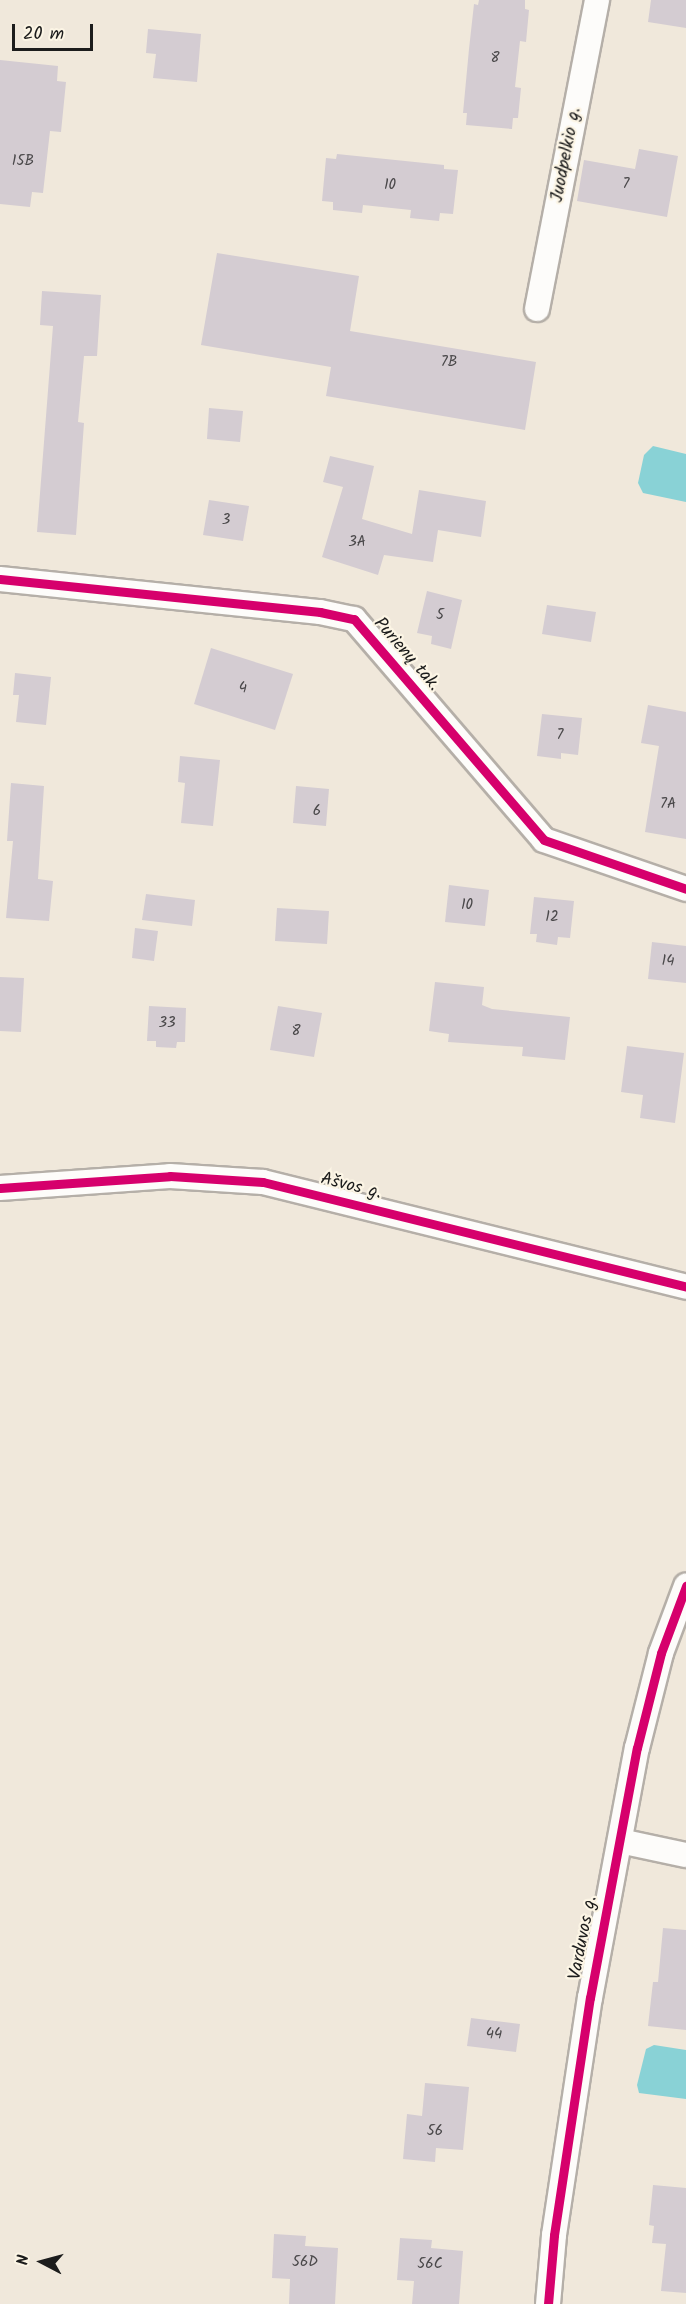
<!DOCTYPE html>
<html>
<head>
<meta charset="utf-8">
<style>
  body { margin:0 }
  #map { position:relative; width:686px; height:2304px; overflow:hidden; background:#f0e8db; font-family:Kalam,sans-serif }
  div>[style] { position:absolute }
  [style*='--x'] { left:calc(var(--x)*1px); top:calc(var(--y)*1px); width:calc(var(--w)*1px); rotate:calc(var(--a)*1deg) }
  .water>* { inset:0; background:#89d2d6 }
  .building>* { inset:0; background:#d4ccd2 }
  .roads { filter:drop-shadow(2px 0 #b5afa8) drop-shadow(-2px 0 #b5afa8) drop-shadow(0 2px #b5afa8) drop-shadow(0 -2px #b5afa8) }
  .minor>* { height:24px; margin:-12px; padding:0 12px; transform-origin:12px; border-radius:12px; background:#fdfcfa }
  .cycleway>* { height:9px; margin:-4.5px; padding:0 4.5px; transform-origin:4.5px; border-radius:4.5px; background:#d6006c }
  span { translate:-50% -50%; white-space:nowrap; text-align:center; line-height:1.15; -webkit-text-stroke:4.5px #fcf5e5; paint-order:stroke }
  .number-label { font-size:15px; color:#4a484a }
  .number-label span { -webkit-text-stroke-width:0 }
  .street-label { font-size:18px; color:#1c1c1c }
  .north { position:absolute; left:12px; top:2232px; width:60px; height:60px; -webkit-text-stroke:4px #fcf5e5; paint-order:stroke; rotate:276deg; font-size:16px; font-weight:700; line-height:24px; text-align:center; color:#1c1c1c }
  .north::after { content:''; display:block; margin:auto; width:21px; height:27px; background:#1c1c1c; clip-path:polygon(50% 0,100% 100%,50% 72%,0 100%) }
  .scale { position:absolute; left:12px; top:24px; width:81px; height:27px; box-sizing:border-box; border:3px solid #1c1c1c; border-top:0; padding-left:8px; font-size:18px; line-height:21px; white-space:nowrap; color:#1c1c1c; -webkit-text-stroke:4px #fcf5e5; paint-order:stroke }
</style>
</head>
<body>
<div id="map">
  <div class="water">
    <div style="clip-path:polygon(653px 446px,686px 454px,686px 502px,643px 493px,638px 483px,644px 455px)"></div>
    <div style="clip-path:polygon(654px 2045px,686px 2050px,686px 2099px,639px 2093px,637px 2085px,646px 2049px)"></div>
  </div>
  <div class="building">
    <div style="clip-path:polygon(479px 0,525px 0,525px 9px,529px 10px,526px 42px,520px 41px,515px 87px,521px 88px,518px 118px,513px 118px,512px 129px,466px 125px,467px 113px,463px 113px,469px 49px,474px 4px,478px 5px)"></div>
    <div style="clip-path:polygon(651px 0,686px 0,686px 28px,648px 22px)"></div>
    <div style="clip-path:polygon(148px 29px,201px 34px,197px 82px,153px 78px,156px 54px,146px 53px)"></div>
    <div style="clip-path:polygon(0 60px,58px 66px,57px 81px,66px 82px,61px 132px,50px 131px,43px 193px,32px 192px,30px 207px,0 204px)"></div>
    <div style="clip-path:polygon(639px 149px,678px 156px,667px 217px,577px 201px,584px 160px,635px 169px)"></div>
    <div style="clip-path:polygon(337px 154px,444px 165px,444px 169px,458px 170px,453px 214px,440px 213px,439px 221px,410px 218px,411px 210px,363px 205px,362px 213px,333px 210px,333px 202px,322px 201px,326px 158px,336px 159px)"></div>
    <div style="clip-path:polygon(217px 253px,359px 276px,350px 331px,536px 362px,525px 430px,326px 396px,331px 367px,201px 345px)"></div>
    <div style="clip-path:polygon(42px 291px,101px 295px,97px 356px,84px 356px,78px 422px,84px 423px,76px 535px,37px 532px,53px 326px,40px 325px)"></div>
    <div style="clip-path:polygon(209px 408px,243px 411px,240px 442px,207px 439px)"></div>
    <div style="clip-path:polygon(330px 456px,374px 466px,362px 519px,412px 534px,419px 490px,486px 501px,481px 537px,438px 530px,433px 562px,384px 555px,378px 575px,322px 557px,343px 487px,323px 482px)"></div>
    <div style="clip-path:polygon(209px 500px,249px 506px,243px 541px,203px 535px)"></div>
    <div style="clip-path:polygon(427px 591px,462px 600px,451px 649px,431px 644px,432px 636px,417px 633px)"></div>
    <div style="clip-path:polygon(547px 605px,596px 612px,591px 642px,542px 634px)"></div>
    <div style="clip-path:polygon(211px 648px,293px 674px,275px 730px,194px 704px)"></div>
    <div style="clip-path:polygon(15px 673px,51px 677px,46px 725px,16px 722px,19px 695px,13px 695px)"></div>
    <div style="clip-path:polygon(648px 705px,686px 712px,686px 839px,645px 832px,659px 746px,641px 743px)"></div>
    <div style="clip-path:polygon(542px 714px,582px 718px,578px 755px,561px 753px,561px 759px,537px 756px)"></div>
    <div style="clip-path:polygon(180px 756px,220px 760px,213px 826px,181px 823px,185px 783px,178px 782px)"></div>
    <div style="clip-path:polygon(11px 783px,44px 786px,38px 879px,53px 881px,49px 921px,6px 918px,13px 841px,7px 841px)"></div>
    <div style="clip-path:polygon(296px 786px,329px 789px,326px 826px,293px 823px)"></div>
    <div style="clip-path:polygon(449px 885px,489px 890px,485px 926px,445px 922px)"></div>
    <div style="clip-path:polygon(146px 894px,195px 900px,192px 926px,142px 920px)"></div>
    <div style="clip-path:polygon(534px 897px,574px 901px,570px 938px,558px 937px,557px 945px,536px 942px,537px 934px,530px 934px)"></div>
    <div style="clip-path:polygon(277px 908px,329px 911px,327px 944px,275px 941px)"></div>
    <div style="clip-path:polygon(135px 928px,158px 931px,154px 961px,132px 958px)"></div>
    <div style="clip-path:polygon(652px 942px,686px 946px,686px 983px,648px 979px)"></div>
    <div style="clip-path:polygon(0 977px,24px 978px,21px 1032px,0 1031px)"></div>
    <div style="clip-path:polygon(435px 982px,484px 987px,482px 1005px,492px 1009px,570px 1017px,565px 1060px,522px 1056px,523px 1047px,448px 1042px,449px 1034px,429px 1031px)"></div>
    <div style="clip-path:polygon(149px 1006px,186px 1008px,185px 1042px,177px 1042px,176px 1048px,156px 1047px,156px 1041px,147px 1041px)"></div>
    <div style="clip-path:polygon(278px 1006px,322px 1013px,314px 1057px,270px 1050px)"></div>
    <div style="clip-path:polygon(627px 1046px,684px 1053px,675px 1123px,640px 1118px,643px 1095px,621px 1092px)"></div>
    <div style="clip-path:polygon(663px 1928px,686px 1930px,686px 2030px,648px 2026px,653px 1982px,658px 1982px)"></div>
    <div style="clip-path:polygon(471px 2018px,520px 2024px,516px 2052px,467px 2046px)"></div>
    <div style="clip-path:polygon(425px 2083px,469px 2087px,463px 2150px,436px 2148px,435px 2162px,403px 2159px,407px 2114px,422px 2116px)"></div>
    <div style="clip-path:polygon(653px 2185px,686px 2188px,686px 2293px,661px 2291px,666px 2244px,652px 2243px,654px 2226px,649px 2225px)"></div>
    <div style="clip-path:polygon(274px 2234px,306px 2236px,305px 2246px,338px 2248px,335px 2304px,289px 2304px,290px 2279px,272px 2278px)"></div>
    <div style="clip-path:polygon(400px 2238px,432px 2240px,431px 2248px,463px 2251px,459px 2304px,412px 2304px,414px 2281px,397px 2280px)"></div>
  </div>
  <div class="roads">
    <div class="minor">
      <div style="--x:537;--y:309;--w:315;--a:-79"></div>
      <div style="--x:0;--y:579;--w:322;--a:5.9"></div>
      <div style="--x:320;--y:612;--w:35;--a:12"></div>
      <div style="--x:354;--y:619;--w:291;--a:49.3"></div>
      <div style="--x:544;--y:840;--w:150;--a:19"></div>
      <div style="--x:0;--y:1188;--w:170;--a:-4"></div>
      <div style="--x:170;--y:1176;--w:93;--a:3.7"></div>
      <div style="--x:263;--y:1182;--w:436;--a:13.9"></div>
      <div style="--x:620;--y:1841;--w:67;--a:12"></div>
      <div style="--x:548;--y:2304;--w:69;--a:-85"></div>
      <div style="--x:554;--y:2235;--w:240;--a:-81.4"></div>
      <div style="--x:590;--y:1998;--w:254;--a:-79.4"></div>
      <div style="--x:637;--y:1748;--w:98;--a:-75.8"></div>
      <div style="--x:661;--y:1653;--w:72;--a:-69.5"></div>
    </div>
  </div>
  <div class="cycleway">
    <div style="--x:0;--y:579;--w:322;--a:5.9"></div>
    <div style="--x:320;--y:612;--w:35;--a:12"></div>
    <div style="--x:354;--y:619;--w:291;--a:49.3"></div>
    <div style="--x:544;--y:840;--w:150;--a:19"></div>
    <div style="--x:0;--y:1188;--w:170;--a:-4"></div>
    <div style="--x:170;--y:1176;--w:93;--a:3.7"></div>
    <div style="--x:263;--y:1182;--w:436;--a:13.9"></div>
    <div style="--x:548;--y:2304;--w:69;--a:-85"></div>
    <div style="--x:554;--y:2235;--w:240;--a:-81.4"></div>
    <div style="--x:590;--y:1998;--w:254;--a:-79.4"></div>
    <div style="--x:637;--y:1748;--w:98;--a:-75.8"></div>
    <div style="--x:661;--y:1653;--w:72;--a:-69.5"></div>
  </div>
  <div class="number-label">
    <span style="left:495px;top:59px">8</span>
    <span style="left:23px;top:162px">15B</span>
    <span style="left:626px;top:185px">7</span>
    <span style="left:390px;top:186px">10</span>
    <span style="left:449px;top:363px">7B</span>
    <span style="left:226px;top:521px">3</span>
    <span style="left:357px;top:543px">3A</span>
    <span style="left:440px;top:616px">5</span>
    <span style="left:243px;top:689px">4</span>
    <span style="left:560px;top:736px">7</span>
    <span style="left:668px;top:805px">7A</span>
    <span style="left:317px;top:812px">6</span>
    <span style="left:467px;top:906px">10</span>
    <span style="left:552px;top:918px">12</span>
    <span style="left:668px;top:962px">14</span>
    <span style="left:167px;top:1024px">33</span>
    <span style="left:296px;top:1032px">8</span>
    <span style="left:494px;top:2035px">44</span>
    <span style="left:435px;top:2132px">56</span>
    <span style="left:305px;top:2263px">56D</span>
    <span style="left:430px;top:2265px">56C</span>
  </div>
  <div class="street-label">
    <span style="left:567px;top:155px;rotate:-79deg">Juodpelkio g.</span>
    <span style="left:406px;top:655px;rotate:49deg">Purienų tak.</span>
    <span style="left:351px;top:1187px;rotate:14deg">Ašvos g.</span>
    <span style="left:584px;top:1938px;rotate:-79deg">Varduvos g.</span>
  </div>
  <div class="north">N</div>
  <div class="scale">20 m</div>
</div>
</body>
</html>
